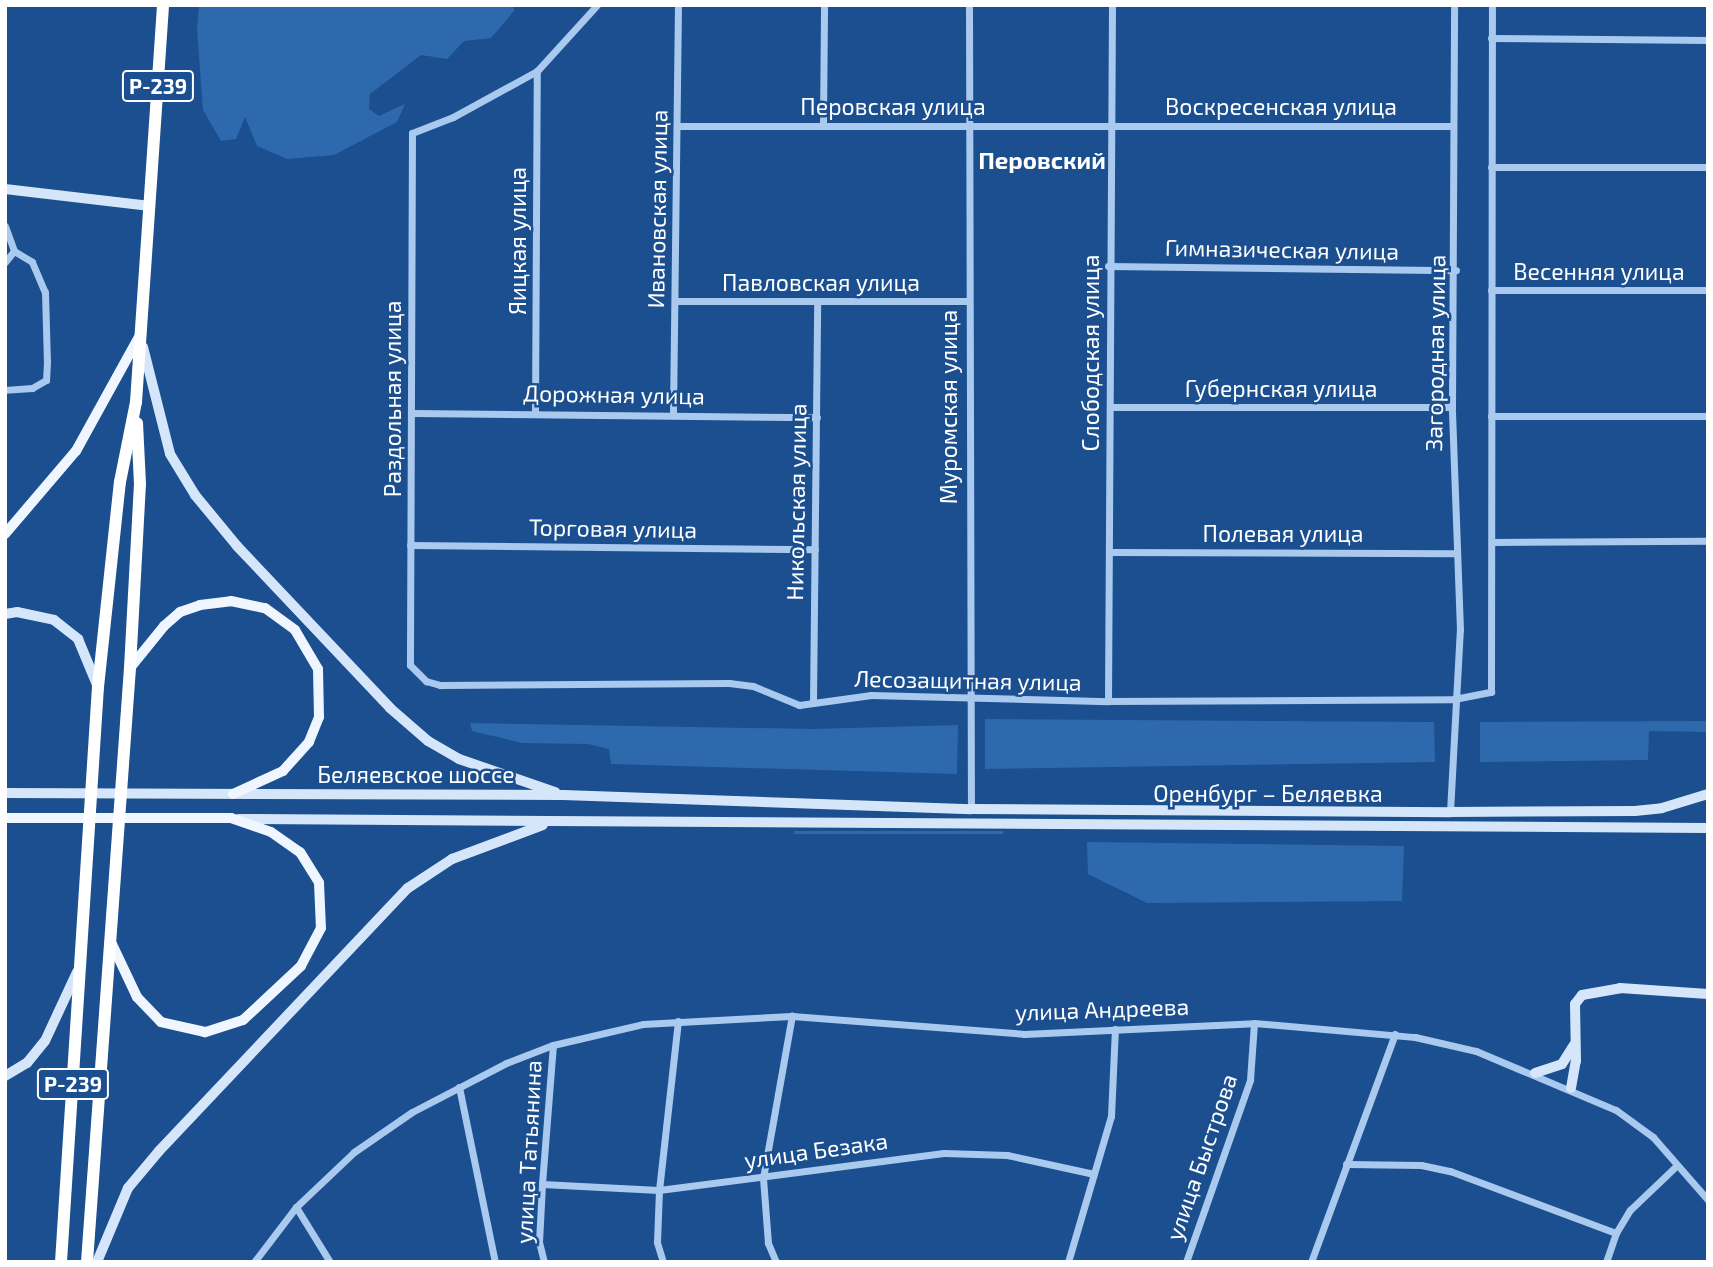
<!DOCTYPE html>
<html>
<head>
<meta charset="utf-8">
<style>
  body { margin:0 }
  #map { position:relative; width:1713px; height:1267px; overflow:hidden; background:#1b4f8f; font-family:"Exo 2",sans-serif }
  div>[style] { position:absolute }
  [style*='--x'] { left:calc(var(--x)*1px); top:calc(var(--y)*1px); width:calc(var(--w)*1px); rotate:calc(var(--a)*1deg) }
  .green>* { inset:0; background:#2e69ad }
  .street>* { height:7px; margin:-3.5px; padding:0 3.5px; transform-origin:3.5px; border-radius:3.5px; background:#a9c9ee }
  .secondary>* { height:10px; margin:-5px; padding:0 5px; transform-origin:5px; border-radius:5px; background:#d6e6fa }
  .primary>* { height:10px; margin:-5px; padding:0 5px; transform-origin:5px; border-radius:5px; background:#f0f6ff }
  .highway>* { height:12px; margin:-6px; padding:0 6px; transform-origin:6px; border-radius:6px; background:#fff }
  span { translate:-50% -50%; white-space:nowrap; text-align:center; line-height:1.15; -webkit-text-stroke:5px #1b4f8f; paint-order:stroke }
  .shield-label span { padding:2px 5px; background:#1b4f8f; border:2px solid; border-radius:5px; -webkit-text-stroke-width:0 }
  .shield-label { font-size:21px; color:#fff; font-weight:700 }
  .street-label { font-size:23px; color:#fff }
  .neighbourhood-label { font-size:24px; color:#fff; font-weight:700 }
  .frame { position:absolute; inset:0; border:7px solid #fff; pointer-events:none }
</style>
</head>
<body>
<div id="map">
  <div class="green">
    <div style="clip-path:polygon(199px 5px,513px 5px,514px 11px,491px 38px,464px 41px,447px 59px,421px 55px,370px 94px,369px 109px,379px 116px,405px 104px,397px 122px,334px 155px,287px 159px,257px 146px,245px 117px,236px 139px,221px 141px,203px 110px,197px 29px)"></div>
    <div style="clip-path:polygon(985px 719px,1434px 722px,1435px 762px,985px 769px)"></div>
    <div style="clip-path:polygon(1708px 721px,1708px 732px,1649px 731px,1648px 760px,1480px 762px,1480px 722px)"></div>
    <div style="clip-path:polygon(470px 723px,813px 729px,958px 725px,957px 774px,611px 764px,609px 749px,588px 744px,522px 743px,472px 731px)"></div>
    <div style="clip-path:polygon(794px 831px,1003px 831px,1003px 834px,794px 834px)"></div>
    <div style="clip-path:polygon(1087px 842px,1404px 846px,1402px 901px,1147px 903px,1088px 874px)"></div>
  </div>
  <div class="street">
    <div style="--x:597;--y:5;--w:89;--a:132.3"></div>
    <div style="--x:537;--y:71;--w:96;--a:151.3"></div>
    <div style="--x:453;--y:117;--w:44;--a:158.7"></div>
    <div style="--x:412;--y:133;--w:532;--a:90.22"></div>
    <div style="--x:410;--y:665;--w:23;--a:45"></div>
    <div style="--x:426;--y:681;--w:15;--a:16"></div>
    <div style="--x:440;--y:685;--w:289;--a:-0.4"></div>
    <div style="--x:729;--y:683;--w:24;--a:7"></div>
    <div style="--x:753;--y:686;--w:50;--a:22.4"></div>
    <div style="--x:799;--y:705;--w:73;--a:-7.9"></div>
    <div style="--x:871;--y:695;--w:237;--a:1.5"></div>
    <div style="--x:1108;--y:701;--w:346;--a:-0.3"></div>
    <div style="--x:1454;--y:699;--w:38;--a:-11"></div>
    <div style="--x:1491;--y:692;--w:687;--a:-89.92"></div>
    <div style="--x:969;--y:5;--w:804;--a:89.86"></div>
    <div style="--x:1491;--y:38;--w:217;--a:0.5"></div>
    <div style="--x:823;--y:125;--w:120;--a:-89.5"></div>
    <div style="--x:677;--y:126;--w:775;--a:0"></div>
    <div style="--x:1491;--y:167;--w:217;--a:0"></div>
    <div style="--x:5;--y:226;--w:27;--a:70"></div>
    <div style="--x:14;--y:251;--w:21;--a:31"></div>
    <div style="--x:32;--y:262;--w:33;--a:67"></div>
    <div style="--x:45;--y:292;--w:70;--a:88.4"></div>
    <div style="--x:47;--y:362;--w:18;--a:93"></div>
    <div style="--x:46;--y:380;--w:16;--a:150"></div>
    <div style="--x:32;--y:388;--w:27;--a:176"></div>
    <div style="--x:5;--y:262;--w:14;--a:-51"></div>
    <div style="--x:1108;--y:266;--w:348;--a:0.7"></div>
    <div style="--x:1491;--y:290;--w:217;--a:0"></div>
    <div style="--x:675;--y:301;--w:292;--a:0"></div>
    <div style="--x:1110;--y:407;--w:342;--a:0"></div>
    <div style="--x:535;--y:412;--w:341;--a:-89.7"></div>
    <div style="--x:412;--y:413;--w:405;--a:0.6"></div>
    <div style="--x:673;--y:413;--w:408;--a:-89.3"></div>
    <div style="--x:1491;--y:416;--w:217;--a:0"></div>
    <div style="--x:1492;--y:542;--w:216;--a:-0.3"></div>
    <div style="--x:410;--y:545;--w:405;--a:0.6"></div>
    <div style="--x:1110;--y:552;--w:345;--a:0.2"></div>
    <div style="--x:1108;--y:701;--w:696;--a:-89.67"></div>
    <div style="--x:813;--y:703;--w:401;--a:-89.4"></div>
    <div style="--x:1450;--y:812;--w:182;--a:-86.9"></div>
    <div style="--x:1460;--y:630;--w:223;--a:-92.1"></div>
    <div style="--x:1452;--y:407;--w:402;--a:-89.7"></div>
    <div style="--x:459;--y:1087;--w:179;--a:78.4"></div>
    <div style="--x:1346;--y:1164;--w:75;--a:0.8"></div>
    <div style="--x:1421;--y:1165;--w:30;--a:12"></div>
    <div style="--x:1450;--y:1171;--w:177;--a:20.5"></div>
    <div style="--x:542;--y:1184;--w:117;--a:2.9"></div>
    <div style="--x:659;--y:1190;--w:287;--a:-7.4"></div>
    <div style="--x:944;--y:1153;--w:63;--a:1.8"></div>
    <div style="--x:1007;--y:1155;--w:89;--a:12.3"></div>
    <div style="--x:296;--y:1207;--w:65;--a:58.3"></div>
    <div style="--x:254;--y:1262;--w:69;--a:-52.6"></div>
    <div style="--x:296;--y:1207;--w:80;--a:-43.5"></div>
    <div style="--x:354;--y:1152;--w:70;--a:-34.6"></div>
    <div style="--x:412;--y:1112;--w:106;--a:-27.5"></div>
    <div style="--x:506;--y:1063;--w:50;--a:-21"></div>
    <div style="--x:553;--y:1045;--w:92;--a:-13.1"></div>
    <div style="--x:643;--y:1024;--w:149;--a:-3.1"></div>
    <div style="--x:792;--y:1016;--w:233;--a:4.4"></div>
    <div style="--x:1024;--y:1034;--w:230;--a:-2.7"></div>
    <div style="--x:1254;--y:1023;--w:162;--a:5"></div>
    <div style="--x:1415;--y:1037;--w:63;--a:12.9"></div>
    <div style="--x:1476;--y:1051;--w:152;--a:22.9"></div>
    <div style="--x:1616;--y:1110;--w:46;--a:36.1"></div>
    <div style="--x:1653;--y:1137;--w:84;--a:48.9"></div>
    <div style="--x:544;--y:1262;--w:21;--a:-104"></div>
    <div style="--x:539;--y:1242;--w:58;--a:-87"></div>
    <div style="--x:542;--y:1184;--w:139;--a:-85.5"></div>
    <div style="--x:663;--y:1262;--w:21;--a:-107"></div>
    <div style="--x:657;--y:1242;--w:52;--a:-87.8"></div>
    <div style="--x:659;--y:1190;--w:170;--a:-83.6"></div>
    <div style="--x:776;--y:1262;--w:21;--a:-113"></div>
    <div style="--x:768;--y:1243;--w:65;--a:-94.4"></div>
    <div style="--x:763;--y:1178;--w:165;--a:-79.9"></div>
    <div style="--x:1068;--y:1262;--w:152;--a:-73.6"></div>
    <div style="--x:1111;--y:1116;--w:87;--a:-87.4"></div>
    <div style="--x:1186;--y:1262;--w:193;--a:-70.6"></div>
    <div style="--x:1250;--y:1080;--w:57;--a:-86"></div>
    <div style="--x:1311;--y:1262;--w:243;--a:-69.8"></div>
    <div style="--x:1606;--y:1262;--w:31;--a:-71"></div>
    <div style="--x:1616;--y:1233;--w:27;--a:-59"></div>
    <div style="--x:1630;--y:1210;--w:62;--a:-43.7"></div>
  </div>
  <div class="secondary">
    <div style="--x:5;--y:189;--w:146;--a:6.7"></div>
    <div style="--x:143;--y:347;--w:110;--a:75.8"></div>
    <div style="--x:170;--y:454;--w:48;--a:58.6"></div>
    <div style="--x:195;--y:495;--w:66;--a:50.5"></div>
    <div style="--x:237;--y:546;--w:223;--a:46.6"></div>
    <div style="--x:390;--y:708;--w:50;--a:41"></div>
    <div style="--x:428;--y:741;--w:36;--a:30"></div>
    <div style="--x:459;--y:759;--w:102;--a:19"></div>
    <div style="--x:5;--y:614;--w:12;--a:-9"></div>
    <div style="--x:17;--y:612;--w:38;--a:12"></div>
    <div style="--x:54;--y:620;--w:31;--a:38"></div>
    <div style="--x:78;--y:639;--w:52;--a:67.4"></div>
    <div style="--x:5;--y:793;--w:558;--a:0.21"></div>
    <div style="--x:563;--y:795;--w:408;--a:2"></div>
    <div style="--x:971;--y:809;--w:479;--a:0.4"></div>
    <div style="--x:1450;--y:812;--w:185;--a:-0.3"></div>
    <div style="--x:1635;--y:811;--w:27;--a:-6"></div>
    <div style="--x:1662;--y:808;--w:48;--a:-16.9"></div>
    <div style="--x:239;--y:819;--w:1469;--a:0.35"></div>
    <div style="--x:1535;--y:1073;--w:28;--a:-18"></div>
    <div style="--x:1562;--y:1064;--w:22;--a:-58"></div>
    <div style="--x:5;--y:1076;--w:26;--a:-31"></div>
    <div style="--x:27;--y:1063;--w:28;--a:-51"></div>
    <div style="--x:45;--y:1041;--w:76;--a:-65.1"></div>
    <div style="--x:1571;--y:1088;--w:27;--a:-80"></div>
    <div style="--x:1576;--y:1061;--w:57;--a:-91"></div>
    <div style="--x:1575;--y:1004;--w:11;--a:-52"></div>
    <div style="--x:1582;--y:995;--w:39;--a:-10"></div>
    <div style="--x:1620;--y:988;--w:88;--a:3.9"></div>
    <div style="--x:97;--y:1262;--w:80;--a:-67.3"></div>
    <div style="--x:128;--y:1188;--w:48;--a:-50"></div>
    <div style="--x:159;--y:1151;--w:362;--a:-46.6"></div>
    <div style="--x:408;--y:888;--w:53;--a:-33.4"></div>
    <div style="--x:452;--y:859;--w:97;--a:-20.5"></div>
  </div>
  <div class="primary">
    <div style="--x:5;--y:534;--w:109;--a:-49.5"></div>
    <div style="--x:76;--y:451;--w:130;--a:-61.1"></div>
    <div style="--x:130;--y:668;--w:54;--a:-51"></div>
    <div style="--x:164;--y:626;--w:21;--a:-41"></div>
    <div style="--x:180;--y:612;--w:21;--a:-19"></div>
    <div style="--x:200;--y:605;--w:31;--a:-7"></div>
    <div style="--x:231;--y:601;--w:35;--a:12"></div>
    <div style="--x:265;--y:608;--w:37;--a:36"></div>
    <div style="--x:295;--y:630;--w:45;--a:59.5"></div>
    <div style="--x:318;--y:669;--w:48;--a:88.8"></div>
    <div style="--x:319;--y:717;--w:27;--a:112"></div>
    <div style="--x:309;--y:742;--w:39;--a:132"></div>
    <div style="--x:283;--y:771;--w:55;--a:155.3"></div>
    <div style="--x:5;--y:818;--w:226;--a:0"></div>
    <div style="--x:231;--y:818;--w:42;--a:19.3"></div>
    <div style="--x:271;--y:832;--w:35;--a:35"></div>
    <div style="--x:300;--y:852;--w:36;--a:58"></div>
    <div style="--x:319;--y:883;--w:45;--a:87.5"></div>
    <div style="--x:321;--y:928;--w:43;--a:117.8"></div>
    <div style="--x:301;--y:966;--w:79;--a:137"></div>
    <div style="--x:243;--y:1020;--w:40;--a:162"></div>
    <div style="--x:205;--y:1032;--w:45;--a:-167.2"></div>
    <div style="--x:161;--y:1022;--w:35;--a:-134"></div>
    <div style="--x:137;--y:997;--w:59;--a:-115.3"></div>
  </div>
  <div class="highway">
    <div style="--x:61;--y:1262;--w:576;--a:-86.32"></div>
    <div style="--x:98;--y:687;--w:206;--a:-83.9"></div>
    <div style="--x:120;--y:482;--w:82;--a:-78.7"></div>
    <div style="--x:136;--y:402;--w:398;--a:-86.1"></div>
    <div style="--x:87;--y:1262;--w:596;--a:-85.86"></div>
    <div style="--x:130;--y:668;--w:184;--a:-86.9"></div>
    <div style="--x:140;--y:484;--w:61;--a:-92.8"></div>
  </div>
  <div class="shield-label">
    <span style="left:158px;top:86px">Р-239</span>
    <span style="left:73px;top:1084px">Р-239</span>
  </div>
  <div class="street-label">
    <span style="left:893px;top:106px">Перовская улица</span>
    <span style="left:1281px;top:106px">Воскресенская улица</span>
    <span style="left:657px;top:209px;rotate:-89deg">Ивановская улица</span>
    <span style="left:517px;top:241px;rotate:-90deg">Яицкая улица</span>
    <span style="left:1282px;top:249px;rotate:1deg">Гимназическая улица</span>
    <span style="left:1599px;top:271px">Весенняя улица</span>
    <span style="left:821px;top:282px">Павловская улица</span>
    <span style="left:1090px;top:353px;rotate:-90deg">Слободская улица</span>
    <span style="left:1435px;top:353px;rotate:-89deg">Загородная улица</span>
    <span style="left:1281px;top:388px">Губернская улица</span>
    <span style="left:614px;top:394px;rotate:1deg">Дорожная улица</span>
    <span style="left:392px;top:399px;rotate:-90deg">Раздольная улица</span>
    <span style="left:948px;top:407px;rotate:-90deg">Муромская улица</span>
    <span style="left:796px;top:502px;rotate:-89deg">Никольская улица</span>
    <span style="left:613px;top:528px;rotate:1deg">Торговая улица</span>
    <span style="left:1283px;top:533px">Полевая улица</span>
    <span style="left:968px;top:680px;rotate:1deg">Лесозащитная улица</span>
    <span style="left:416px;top:774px">Беляевское шоссе</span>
    <span style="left:1268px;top:793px">Оренбург – Беляевка</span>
    <span style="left:1102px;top:1009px;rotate:-2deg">улица Андреева</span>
    <span style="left:816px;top:1150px;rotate:-8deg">улица Безака</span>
    <span style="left:528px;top:1152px;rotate:-87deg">улица Татьянина</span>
    <span style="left:1201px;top:1157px;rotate:-71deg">улица Быстрова</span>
  </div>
  <div class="neighbourhood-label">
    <span style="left:1042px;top:160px">Перовский</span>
  </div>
  <div class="frame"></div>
</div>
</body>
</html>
